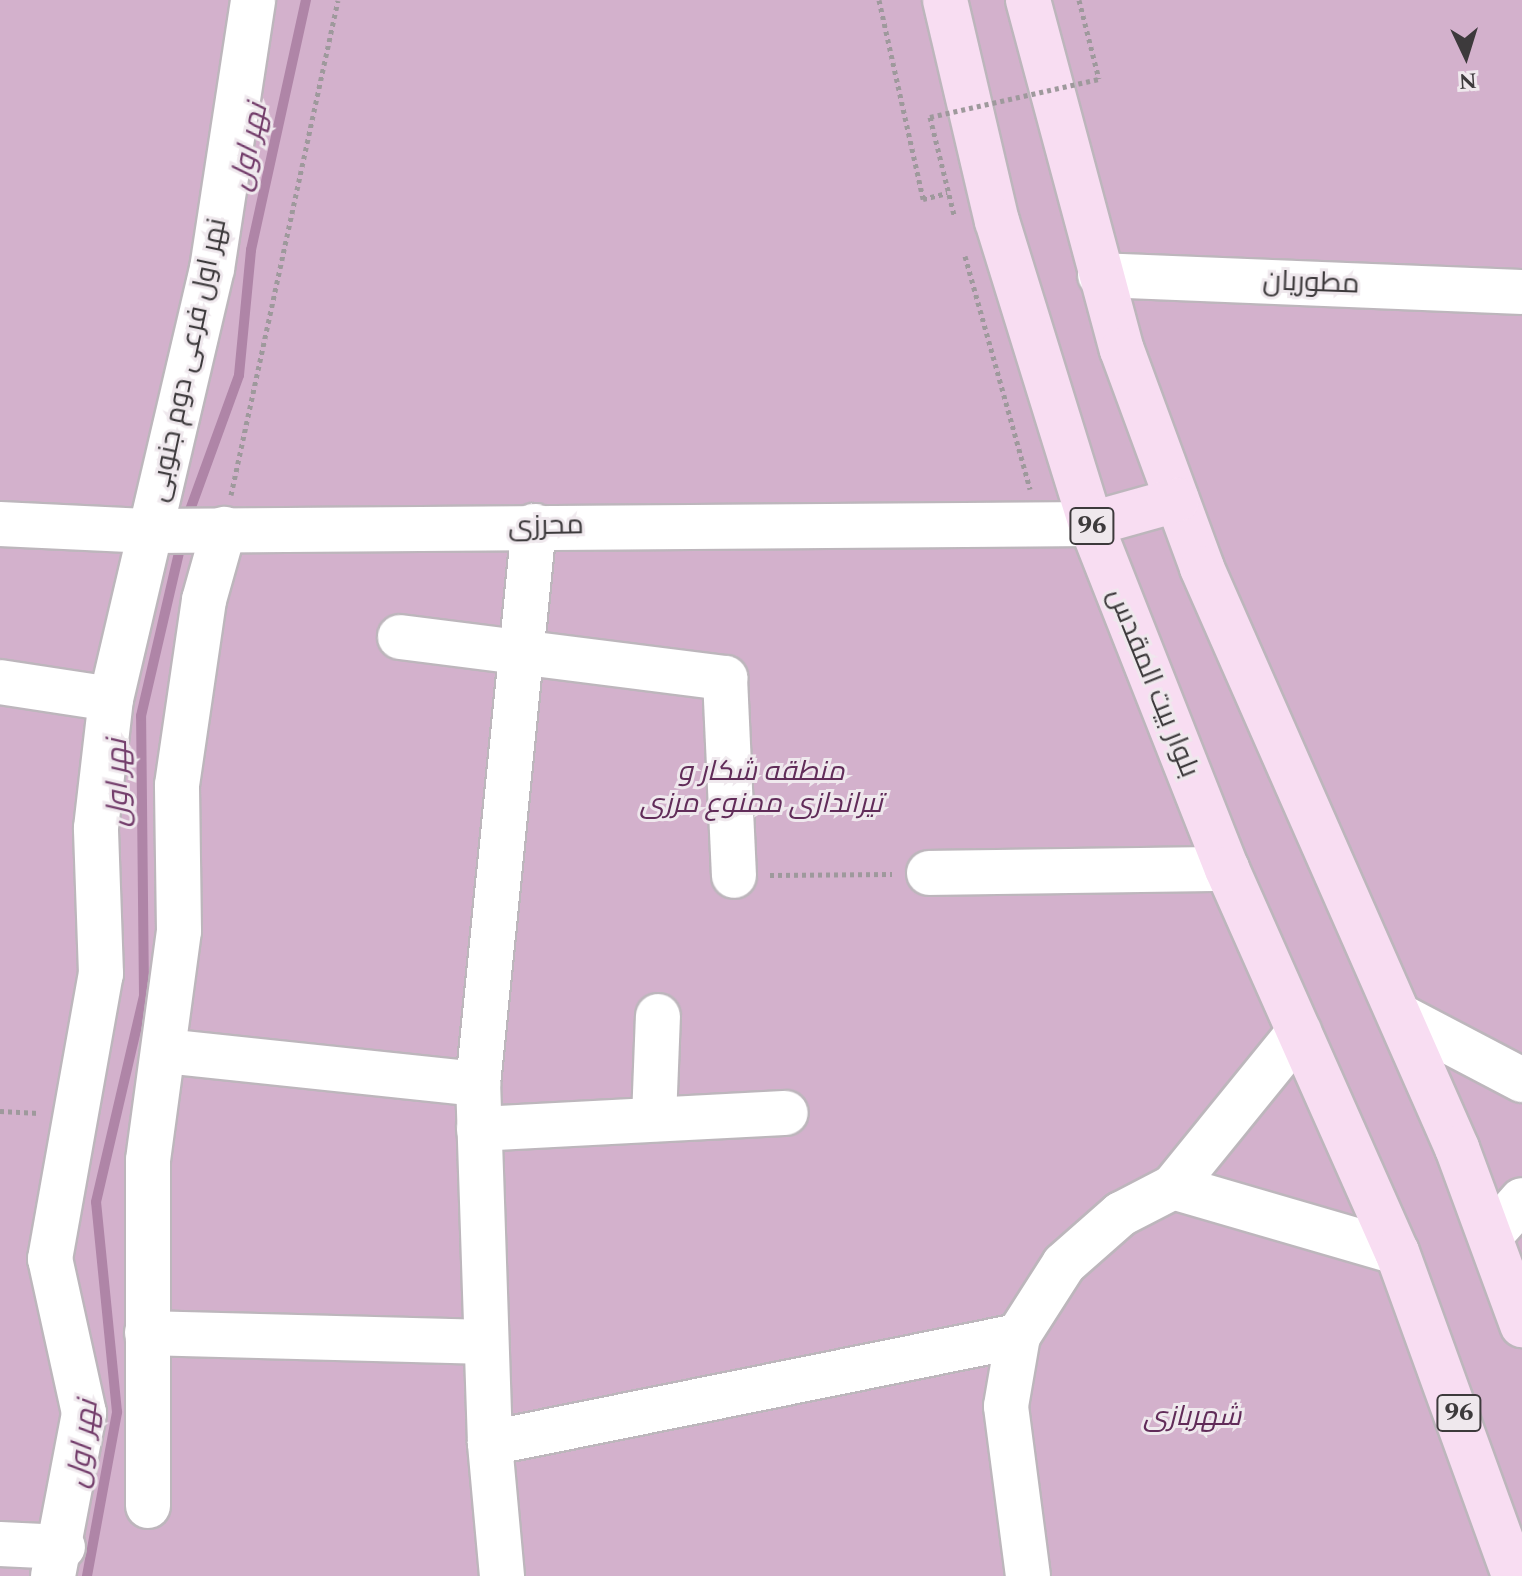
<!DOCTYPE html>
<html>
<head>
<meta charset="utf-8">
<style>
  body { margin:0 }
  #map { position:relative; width:1522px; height:1576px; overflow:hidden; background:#efe8ed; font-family:Spectral,Cairo,serif }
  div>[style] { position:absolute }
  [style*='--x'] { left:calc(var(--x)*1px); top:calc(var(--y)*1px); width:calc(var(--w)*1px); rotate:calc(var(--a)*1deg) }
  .green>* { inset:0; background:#d3b1cc }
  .stream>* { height:10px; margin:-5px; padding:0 5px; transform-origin:5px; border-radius:5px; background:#af85a7 }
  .path>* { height:5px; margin-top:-2.5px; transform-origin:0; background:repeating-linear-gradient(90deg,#9e999c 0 4px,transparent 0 8px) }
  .roads { filter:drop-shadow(2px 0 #bdb6bc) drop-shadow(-2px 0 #bdb6bc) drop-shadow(0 2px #bdb6bc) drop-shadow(0 -2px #bdb6bc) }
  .minor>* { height:44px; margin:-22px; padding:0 22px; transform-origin:22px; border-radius:22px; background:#fff }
  .major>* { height:44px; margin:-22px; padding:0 22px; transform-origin:22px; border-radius:22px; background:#f8ddf2 }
  .path-bridge>* { height:5px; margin-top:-2.5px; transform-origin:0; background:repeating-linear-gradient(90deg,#9e999c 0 4px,transparent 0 8px) }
  span { translate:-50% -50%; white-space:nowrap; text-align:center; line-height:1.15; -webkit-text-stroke:6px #efe8ed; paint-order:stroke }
  .shield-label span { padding:2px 6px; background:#efe8ed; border:2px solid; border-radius:6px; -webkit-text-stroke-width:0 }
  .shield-label { font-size:26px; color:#3d3a3c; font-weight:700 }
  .street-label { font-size:28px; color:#3d3a3c }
  .park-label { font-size:28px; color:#612c59; font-style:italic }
  .water-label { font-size:30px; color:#733d6b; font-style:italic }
  .north { position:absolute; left:1426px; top:16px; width:80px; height:80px; -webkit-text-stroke:6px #efe8ed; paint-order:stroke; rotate:176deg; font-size:22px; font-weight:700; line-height:32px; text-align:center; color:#3d3a3c }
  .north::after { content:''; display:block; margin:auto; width:28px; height:36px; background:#3d3a3c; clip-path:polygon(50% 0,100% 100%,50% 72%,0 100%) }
</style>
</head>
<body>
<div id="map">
  <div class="green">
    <div style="clip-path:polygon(0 0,1522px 0,1522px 1576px,0 1576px)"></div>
  </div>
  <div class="stream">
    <div style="--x:186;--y:521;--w:155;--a:-70"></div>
    <div style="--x:239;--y:375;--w:126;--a:-84.5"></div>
    <div style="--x:251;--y:250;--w:256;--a:-77.6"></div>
    <div style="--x:87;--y:1576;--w:167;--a:-79.6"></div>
    <div style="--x:117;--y:1412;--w:211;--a:-95.7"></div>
    <div style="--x:96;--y:1202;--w:212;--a:-76.9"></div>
    <div style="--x:144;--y:995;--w:279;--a:-90.6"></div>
    <div style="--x:141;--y:716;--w:181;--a:-76.9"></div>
  </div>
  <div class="path">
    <div style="--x:879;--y:0;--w:204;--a:77.5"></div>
    <div style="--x:923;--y:199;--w:25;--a:-14"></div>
    <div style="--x:1079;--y:0;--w:81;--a:75.8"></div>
    <div style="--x:930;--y:117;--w:101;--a:76.2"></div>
    <div style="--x:965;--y:256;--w:242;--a:74.4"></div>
    <div style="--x:231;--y:495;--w:506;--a:-77.8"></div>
    <div style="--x:770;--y:875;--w:122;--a:-0.5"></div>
    <div style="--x:0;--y:1111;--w:39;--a:3"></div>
  </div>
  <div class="roads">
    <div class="minor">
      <div style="--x:1100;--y:275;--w:422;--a:2.3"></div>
      <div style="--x:0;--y:524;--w:151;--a:2.7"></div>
      <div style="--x:151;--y:531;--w:940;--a:-0.43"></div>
      <div style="--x:400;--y:637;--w:328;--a:7.2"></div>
      <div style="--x:725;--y:678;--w:198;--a:87.4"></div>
      <div style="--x:0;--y:682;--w:112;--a:8.7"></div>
      <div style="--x:929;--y:873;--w:298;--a:-0.8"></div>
      <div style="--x:1400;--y:1016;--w:138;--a:27.7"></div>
      <div style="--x:164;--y:1051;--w:316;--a:6"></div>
      <div style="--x:654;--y:1119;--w:103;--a:-87.8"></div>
      <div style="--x:479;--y:1129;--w:307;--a:-3"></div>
      <div style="--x:1173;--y:1187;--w:233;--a:16.2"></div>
      <div style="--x:1492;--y:1234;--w:45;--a:-48.6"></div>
      <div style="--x:147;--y:1333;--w:339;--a:1.5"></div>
      <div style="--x:490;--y:1443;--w:539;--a:-11.46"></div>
      <div style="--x:148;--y:1506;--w:346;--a:-90"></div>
      <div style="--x:148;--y:1160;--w:231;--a:-82.3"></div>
      <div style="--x:179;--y:931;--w:146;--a:-90.8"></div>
      <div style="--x:177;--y:785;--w:187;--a:-81.7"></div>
      <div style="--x:204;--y:600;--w:74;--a:-74.3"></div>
      <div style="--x:0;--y:1544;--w:63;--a:2.7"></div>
      <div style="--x:53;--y:1576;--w:166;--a:-79.2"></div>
      <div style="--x:84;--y:1413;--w:158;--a:-102.4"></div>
      <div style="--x:50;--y:1259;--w:290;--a:-79.9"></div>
      <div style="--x:101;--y:974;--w:146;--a:-92"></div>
      <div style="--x:96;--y:828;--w:130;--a:-83.4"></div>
      <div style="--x:111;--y:699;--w:442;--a:-76.8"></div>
      <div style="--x:212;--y:269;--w:272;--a:-81.3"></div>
      <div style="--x:502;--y:1576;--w:134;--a:-95.2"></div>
      <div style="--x:490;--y:1443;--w:359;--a:-91.9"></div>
      <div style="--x:478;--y:1084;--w:561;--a:-84.27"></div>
      <div style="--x:1028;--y:1576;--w:171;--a:-97.4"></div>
      <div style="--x:1006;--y:1406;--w:71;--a:-80.3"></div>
      <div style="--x:1018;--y:1336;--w:85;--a:-57.4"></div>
      <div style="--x:1064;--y:1264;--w:76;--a:-41.3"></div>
      <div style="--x:1121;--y:1214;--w:59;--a:-27.4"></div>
      <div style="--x:1173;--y:1187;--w:200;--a:-50.9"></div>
    </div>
    <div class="major">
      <div style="--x:945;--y:0;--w:227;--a:76.8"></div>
      <div style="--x:997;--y:221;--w:317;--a:72.8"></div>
      <div style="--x:1091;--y:524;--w:371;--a:68.5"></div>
      <div style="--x:1227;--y:869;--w:419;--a:66.1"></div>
      <div style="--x:1397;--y:1252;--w:344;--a:70.1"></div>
      <div style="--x:1028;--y:0;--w:362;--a:75"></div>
      <div style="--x:1122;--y:350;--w:232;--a:69.8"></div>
      <div style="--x:1202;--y:568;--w:634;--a:66.27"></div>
      <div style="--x:1457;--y:1148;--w:189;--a:69.8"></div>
      <div style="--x:1091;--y:524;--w:89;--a:-15.6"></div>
    </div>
  </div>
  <div class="path-bridge">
    <div style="--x:930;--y:117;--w:173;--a:-12.7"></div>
  </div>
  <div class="shield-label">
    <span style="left:1092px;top:526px">96</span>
    <span style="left:1459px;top:1413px">96</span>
  </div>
  <div class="street-label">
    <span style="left:1311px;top:283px;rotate:2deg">مطوریان</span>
    <span style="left:188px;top:360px;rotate:-78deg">نهر اول فرعی دوم جنوبی</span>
    <span style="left:546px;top:526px;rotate:-1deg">محرزی</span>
    <span style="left:1153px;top:683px;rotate:68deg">بلوار بیت المقدس</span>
  </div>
  <div class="park-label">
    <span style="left:761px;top:788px">منطقه شکار و<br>تیراندازی ممنوع مرزی</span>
    <span style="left:1192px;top:1417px">شهربازی</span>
  </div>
  <div class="water-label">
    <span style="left:249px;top:147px;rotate:-78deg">نهر اول</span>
    <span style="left:118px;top:783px;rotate:-91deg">نهر اول</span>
    <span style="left:83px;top:1444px;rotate:-83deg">نهر اول</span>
  </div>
  <div class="north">N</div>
</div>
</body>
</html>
